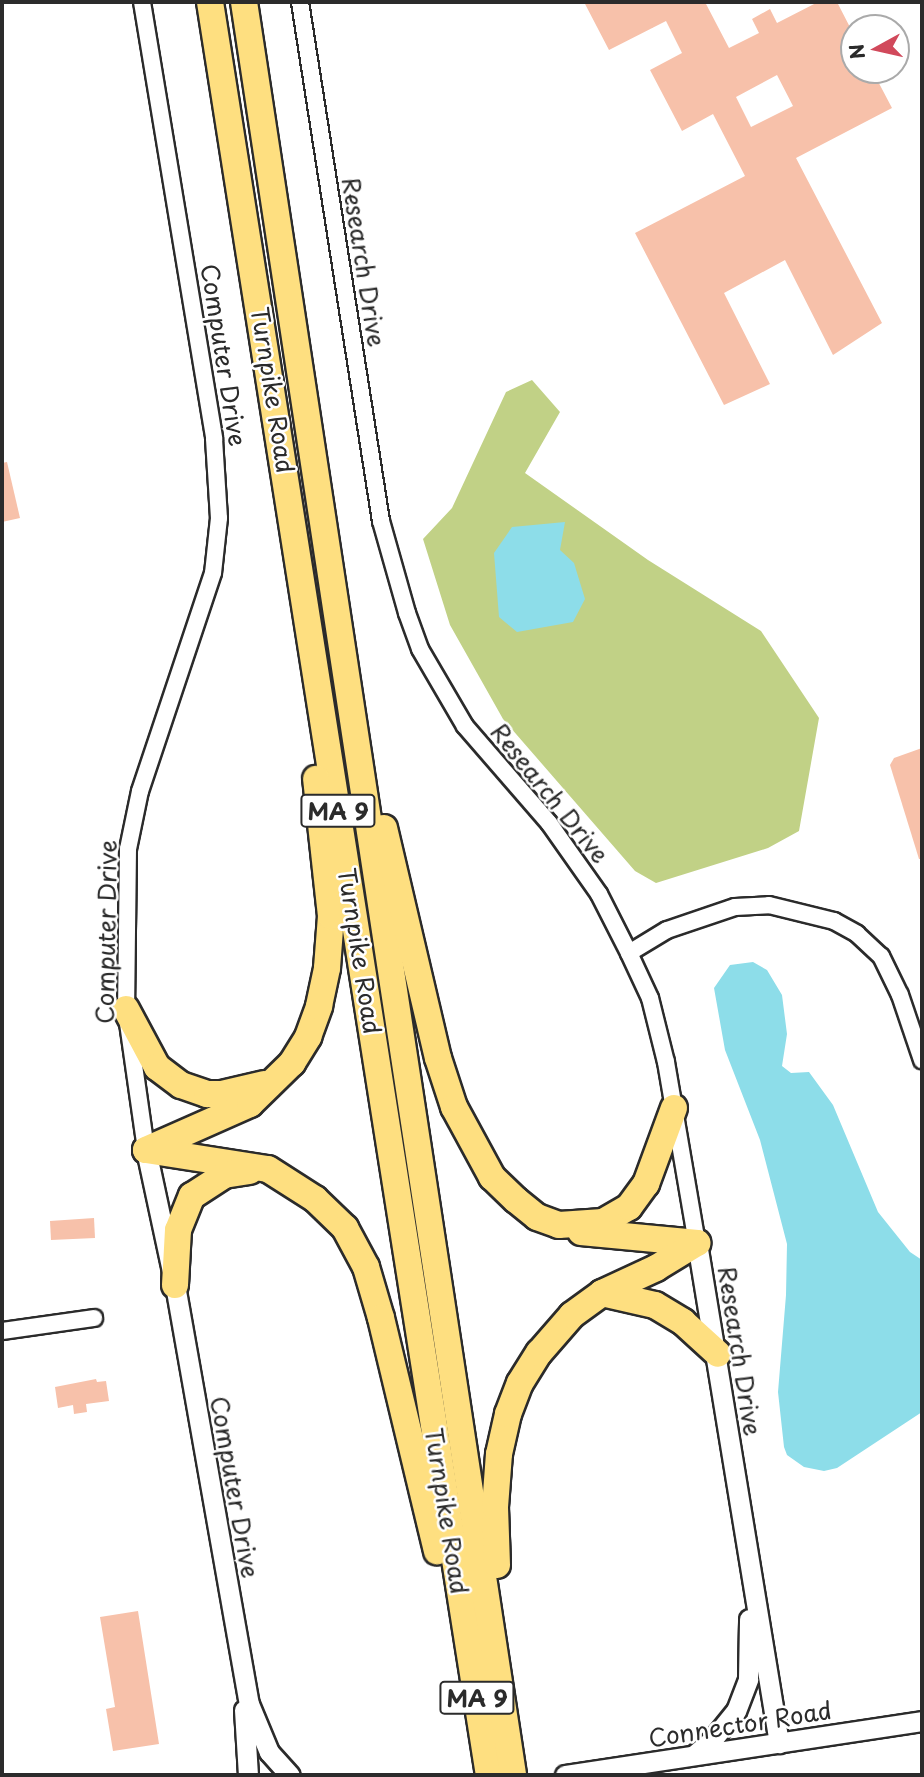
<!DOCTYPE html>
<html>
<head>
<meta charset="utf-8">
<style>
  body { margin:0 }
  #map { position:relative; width:924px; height:1777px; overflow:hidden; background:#fff; font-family:"Playpen Sans",sans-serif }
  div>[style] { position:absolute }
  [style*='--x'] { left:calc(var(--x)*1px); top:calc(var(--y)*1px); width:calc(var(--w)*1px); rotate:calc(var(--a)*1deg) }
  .green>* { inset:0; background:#c1d186 }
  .water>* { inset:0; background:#8ddde9 }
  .building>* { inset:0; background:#f7c1aa }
  .roads { filter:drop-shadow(2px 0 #2b2b2b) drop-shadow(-2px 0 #2b2b2b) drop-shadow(0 2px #2b2b2b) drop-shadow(0 -2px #2b2b2b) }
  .minor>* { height:16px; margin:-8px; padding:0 8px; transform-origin:8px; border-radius:8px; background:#fff }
  .tertiary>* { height:19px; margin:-9.5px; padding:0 9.5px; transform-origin:9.5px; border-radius:9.5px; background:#fff }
  .trunk>* { height:26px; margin:-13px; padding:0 13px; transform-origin:13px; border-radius:13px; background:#fedf80 }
  span { translate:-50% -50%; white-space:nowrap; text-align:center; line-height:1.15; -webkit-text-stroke:5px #fff; paint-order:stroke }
  .shield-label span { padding:2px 5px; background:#fff; border:2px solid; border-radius:5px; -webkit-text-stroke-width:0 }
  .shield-label { font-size:23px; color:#2b2b2b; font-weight:700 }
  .street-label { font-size:24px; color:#2b2b2b }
  .frame { position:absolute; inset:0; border:4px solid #2b2b2b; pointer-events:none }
  .north { position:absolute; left:840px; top:14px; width:70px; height:70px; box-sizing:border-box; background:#fff; border:2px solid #aaa; border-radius:50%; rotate:262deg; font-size:19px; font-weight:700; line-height:28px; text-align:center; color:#2b2b2b }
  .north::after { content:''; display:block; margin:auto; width:24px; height:32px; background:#d1495b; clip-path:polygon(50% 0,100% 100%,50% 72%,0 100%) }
</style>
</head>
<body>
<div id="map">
  <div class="green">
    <div style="clip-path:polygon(532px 380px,560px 412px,525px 473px,648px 560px,761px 631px,819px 718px,799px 831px,768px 848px,656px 883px,635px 871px,503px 719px,450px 625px,423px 539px,452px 508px,506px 392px)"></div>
  </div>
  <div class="water">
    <div style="clip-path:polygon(565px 522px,560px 550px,574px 563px,585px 599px,573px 622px,517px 632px,499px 617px,494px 553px,512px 527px)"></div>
    <div style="clip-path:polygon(753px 962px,767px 970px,782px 995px,787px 1034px,782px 1066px,791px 1073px,809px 1072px,833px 1105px,878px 1212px,910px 1252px,922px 1260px,922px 1412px,837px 1468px,824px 1471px,804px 1467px,787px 1455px,784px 1447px,778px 1392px,786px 1295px,787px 1244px,760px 1140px,725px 1050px,714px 988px,730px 965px)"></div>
  </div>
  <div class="building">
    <div style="clip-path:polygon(evenodd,584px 2px,705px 2px,729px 48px,759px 33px,752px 19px,770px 9px,777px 23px,818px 2px,837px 2px,854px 35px,854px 70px,872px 70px,892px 108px,796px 158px,882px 323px,833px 355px,785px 260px,724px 293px,770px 384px,724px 405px,635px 233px,745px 176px,713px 114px,682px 131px,650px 70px,682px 53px,666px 21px,609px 50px,584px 2px,777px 75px,793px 106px,751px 127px,736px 97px,777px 75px)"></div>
    <div style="clip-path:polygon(7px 462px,20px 518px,2px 522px,2px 463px)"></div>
    <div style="clip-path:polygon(922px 748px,922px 859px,919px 859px,890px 765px,894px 758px)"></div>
    <div style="clip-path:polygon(94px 1218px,95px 1238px,51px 1240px,50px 1221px)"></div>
    <div style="clip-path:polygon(96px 1379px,97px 1382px,106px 1381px,109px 1401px,86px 1404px,87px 1412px,74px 1414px,73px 1405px,58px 1408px,55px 1387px)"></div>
    <div style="clip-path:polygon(138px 1611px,159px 1744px,113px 1751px,106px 1709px,115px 1707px,100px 1617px)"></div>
  </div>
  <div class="roads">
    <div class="minor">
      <div style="--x:142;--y:2;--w:443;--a:80.6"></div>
      <div style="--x:214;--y:439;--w:79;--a:86.4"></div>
      <div style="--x:219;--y:518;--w:55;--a:96.2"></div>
      <div style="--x:213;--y:573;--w:230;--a:108.5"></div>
      <div style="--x:140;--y:791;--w:59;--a:101.7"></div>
      <div style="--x:128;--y:849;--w:160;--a:90.7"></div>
      <div style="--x:126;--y:1009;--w:142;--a:81.9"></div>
      <div style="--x:300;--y:2;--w:525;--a:81.13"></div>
      <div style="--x:381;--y:521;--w:96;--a:74.2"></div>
      <div style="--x:407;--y:613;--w:38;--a:70"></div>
      <div style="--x:420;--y:649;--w:89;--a:59.7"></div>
      <div style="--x:465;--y:726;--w:128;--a:49.1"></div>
      <div style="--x:549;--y:823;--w:87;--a:54.8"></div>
      <div style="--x:599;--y:894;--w:66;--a:63"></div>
      <div style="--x:629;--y:953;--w:50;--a:65"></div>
      <div style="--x:650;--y:998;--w:66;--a:76"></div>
      <div style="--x:666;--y:1062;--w:184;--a:80.3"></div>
      <div style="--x:629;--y:953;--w:44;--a:-31.2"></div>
      <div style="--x:667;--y:930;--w:72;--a:-18.7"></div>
      <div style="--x:735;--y:907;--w:34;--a:-3"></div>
      <div style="--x:769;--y:905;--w:67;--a:13.8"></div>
      <div style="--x:834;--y:921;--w:26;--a:29"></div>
      <div style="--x:857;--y:934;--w:33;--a:43"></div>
      <div style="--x:881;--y:956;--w:43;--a:64"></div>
      <div style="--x:900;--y:995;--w:69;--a:71.3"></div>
      <div style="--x:2;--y:1331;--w:93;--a:-8"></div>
    </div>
    <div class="tertiary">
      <div style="--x:146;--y:1150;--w:138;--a:77.9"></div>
      <div style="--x:175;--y:1285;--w:425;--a:80"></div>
      <div style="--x:249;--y:1704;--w:52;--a:67.4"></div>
      <div style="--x:269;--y:1752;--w:31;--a:48"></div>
      <div style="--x:697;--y:1243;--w:507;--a:80.69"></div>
      <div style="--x:244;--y:1710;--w:65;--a:86.5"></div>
      <div style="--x:694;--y:1755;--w:25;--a:-40"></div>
      <div style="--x:713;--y:1739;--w:36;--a:-51"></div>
      <div style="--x:736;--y:1711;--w:34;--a:-69"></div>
      <div style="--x:748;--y:1679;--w:60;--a:-89"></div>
      <div style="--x:565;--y:1775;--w:361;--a:-8.6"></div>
    </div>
    <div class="trunk">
      <div style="--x:210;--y:2;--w:1795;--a:81.06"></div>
      <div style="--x:244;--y:2;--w:1793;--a:81.37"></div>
      <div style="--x:384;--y:828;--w:236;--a:76.8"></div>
      <div style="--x:438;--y:1058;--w:52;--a:71.9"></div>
      <div style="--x:454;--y:1107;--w:80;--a:61.5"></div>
      <div style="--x:492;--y:1177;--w:33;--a:44"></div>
      <div style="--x:516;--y:1200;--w:27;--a:39"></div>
      <div style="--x:537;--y:1217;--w:23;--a:20"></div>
      <div style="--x:559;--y:1225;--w:44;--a:-3.9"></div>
      <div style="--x:603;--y:1222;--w:30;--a:-30"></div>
      <div style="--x:629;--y:1207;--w:29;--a:-54"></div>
      <div style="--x:646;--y:1184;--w:81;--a:-69.8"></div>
      <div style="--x:126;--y:1009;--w:66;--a:61.9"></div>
      <div style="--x:157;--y:1067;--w:30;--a:37"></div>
      <div style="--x:181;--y:1085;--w:28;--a:19"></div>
      <div style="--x:207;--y:1094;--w:15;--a:0"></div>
      <div style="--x:222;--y:1094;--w:43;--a:-13.4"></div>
      <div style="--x:146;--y:1150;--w:114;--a:-23.9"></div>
      <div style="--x:250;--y:1104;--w:59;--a:-44.3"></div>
      <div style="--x:292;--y:1063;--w:31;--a:-58"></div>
      <div style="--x:308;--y:1037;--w:33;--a:-70"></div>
      <div style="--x:319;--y:1006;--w:39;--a:-78"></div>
      <div style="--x:327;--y:968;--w:52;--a:-85.6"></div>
      <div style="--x:331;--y:916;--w:138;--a:-96.2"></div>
      <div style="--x:146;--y:1150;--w:123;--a:8.9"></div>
      <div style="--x:268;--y:1169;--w:56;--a:32.6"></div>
      <div style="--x:315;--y:1199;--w:42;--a:44"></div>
      <div style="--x:345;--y:1228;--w:44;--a:61.7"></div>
      <div style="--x:366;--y:1267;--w:53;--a:73.6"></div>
      <div style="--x:381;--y:1318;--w:240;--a:76.5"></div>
      <div style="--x:581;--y:1232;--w:117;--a:5.4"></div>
      <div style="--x:175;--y:1285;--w:55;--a:-86.9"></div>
      <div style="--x:178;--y:1230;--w:37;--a:-68"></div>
      <div style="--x:192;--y:1196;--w:38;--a:-33"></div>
      <div style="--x:224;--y:1175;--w:26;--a:-9"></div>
      <div style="--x:602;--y:1293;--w:54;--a:12.8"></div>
      <div style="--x:655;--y:1305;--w:33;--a:31"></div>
      <div style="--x:683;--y:1322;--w:47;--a:42.4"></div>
      <div style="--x:497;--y:1565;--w:58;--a:-92"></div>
      <div style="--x:495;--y:1507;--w:53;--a:-85.7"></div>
      <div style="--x:499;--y:1454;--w:41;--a:-77.3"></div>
      <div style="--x:508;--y:1414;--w:33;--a:-69"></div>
      <div style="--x:520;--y:1383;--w:36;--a:-58"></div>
      <div style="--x:539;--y:1353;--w:50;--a:-49"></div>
      <div style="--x:572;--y:1315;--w:37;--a:-36"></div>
      <div style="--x:602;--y:1293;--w:60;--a:-24.8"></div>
      <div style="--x:656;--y:1268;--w:48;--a:-31.4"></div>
    </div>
  </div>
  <div class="shield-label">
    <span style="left:338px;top:811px">MA 9</span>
    <span style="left:477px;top:1698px">MA 9</span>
  </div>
  <div class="street-label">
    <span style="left:364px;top:262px;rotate:81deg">Research Drive</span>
    <span style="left:224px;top:355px;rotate:81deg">Computer Drive</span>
    <span style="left:273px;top:390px;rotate:81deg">Turnpike Road</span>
    <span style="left:550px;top:793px;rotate:51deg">Research Drive</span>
    <span style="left:106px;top:932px;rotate:-89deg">Computer Drive</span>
    <span style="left:360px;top:951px;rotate:81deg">Turnpike Road</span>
    <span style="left:740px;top:1351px;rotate:81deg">Research Drive</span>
    <span style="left:235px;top:1487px;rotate:80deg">Computer Drive</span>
    <span style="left:447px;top:1511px;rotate:81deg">Turnpike Road</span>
    <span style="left:740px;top:1724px;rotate:-9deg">Connector Road</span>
  </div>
  <div class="frame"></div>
  <div class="north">N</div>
</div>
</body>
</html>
